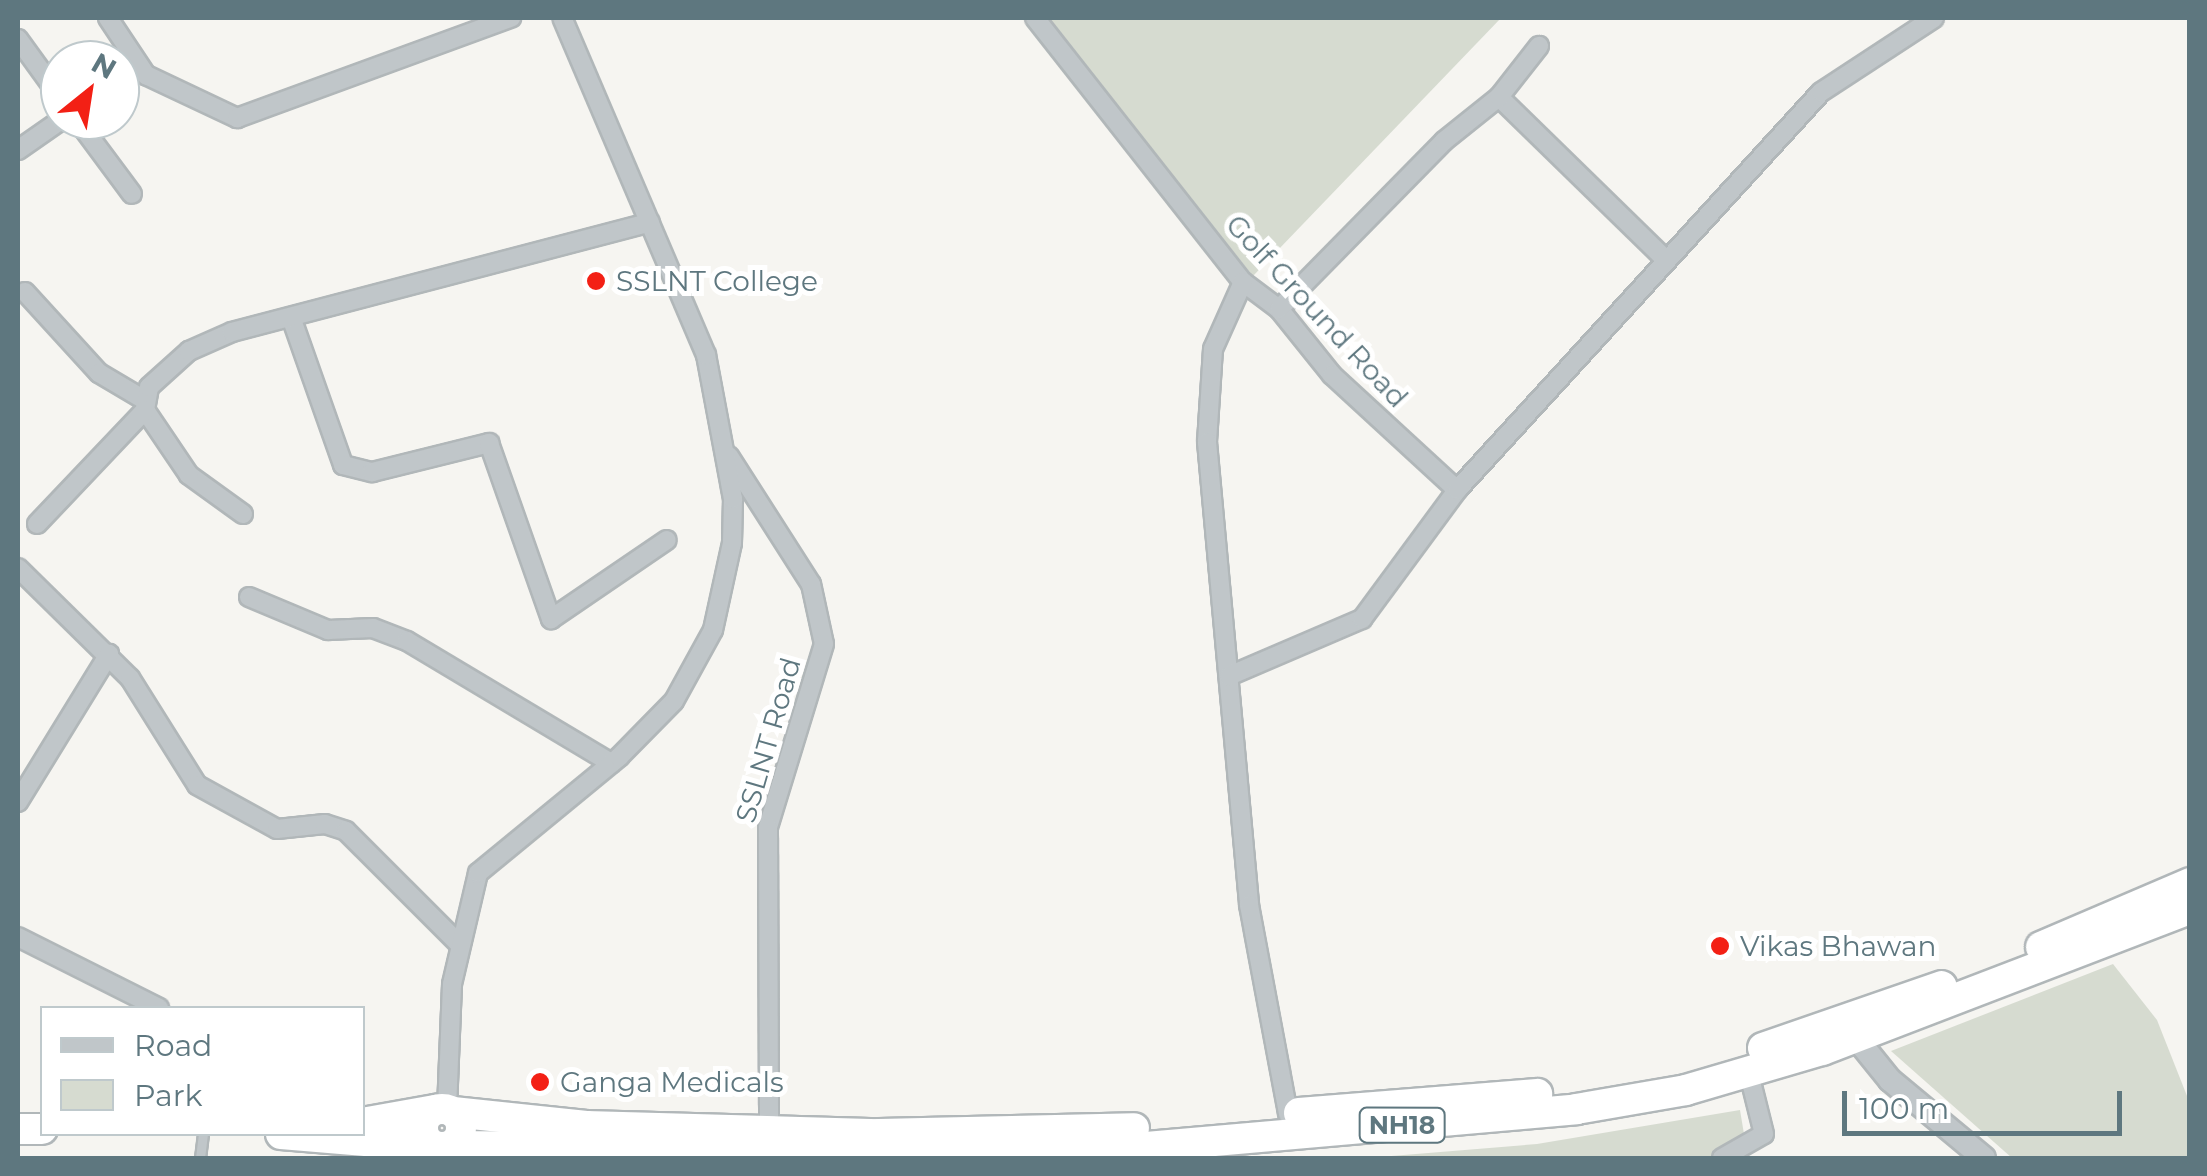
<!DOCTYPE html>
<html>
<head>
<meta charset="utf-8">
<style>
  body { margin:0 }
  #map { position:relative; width:2207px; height:1176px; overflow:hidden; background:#f6f5f1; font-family:Montserrat,sans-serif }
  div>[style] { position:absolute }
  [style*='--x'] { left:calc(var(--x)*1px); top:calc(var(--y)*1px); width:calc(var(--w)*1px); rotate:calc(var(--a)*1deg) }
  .green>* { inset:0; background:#d6dbd0 }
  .roads { filter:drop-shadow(2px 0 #b1b7b9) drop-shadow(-2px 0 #b1b7b9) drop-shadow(0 2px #b1b7b9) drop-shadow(0 -2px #b1b7b9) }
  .service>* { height:9px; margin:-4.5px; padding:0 4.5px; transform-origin:4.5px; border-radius:4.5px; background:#c0c6c9 }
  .minor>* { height:18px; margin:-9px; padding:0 9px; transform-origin:9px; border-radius:9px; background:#c0c6c9 }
  .tertiary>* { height:22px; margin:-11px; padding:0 11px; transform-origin:11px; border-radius:11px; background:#c0c6c9 }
  .trunk>* { height:30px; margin:-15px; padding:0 15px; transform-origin:15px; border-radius:15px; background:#fff }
  .trunk>.ring { margin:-15px; padding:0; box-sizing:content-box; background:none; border:30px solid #fff; border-radius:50% }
  .dots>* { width:28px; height:28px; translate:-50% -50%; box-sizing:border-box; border:5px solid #fff; border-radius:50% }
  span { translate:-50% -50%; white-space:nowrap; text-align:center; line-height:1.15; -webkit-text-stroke:10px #fff; paint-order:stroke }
  .shield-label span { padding:2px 8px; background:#fff; border:2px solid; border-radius:8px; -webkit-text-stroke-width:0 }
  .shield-label { font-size:25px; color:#5e777f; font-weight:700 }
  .poi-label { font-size:28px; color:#5e777f }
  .left { translate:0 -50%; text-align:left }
  .street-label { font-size:28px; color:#5e777f }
  .frame { position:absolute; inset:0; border:20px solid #5e777f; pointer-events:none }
  .legend { position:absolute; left:40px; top:1006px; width:325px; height:130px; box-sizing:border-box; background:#fff; border:2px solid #bfc9cc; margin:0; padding:12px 18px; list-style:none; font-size:30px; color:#5e777f }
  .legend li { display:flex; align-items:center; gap:20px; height:50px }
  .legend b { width:50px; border:2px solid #bfc9cc }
  .north { position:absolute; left:40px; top:40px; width:100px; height:100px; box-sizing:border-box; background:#fff; border:2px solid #bfc9cc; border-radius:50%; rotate:30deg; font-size:28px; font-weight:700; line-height:40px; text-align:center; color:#5e777f }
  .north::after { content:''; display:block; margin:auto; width:35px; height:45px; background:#f32015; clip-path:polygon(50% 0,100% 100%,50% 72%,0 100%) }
  .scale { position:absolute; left:1842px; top:1091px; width:280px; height:45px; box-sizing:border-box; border:5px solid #5e777f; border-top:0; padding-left:12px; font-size:30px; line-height:35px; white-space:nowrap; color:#5e777f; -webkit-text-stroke:8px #fff; paint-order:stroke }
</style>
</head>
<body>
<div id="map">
  <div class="green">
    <div style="clip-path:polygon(1044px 18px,1501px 18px,1253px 276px)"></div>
    <div style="clip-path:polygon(2113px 964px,2157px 1020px,2189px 1101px,2189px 1158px,2012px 1158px,1891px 1051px)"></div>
    <div style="clip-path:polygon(1740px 1110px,1748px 1158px,1367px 1158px,1537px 1144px)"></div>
  </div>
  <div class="roads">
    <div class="service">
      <div style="--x:200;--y:1158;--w:24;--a:-83"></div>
    </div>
    <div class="minor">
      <div style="--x:108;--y:18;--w:69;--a:56.3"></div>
      <div style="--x:146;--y:75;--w:101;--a:25.3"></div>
      <div style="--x:237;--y:118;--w:292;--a:-20.1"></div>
      <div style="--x:1035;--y:18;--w:336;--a:51.8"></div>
      <div style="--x:1243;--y:282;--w:45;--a:36.9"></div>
      <div style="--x:1279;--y:309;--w:85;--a:51.2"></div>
      <div style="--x:1332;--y:375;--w:170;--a:42.6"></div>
      <div style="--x:18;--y:39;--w:72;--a:54.1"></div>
      <div style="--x:1499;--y:97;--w:233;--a:44.3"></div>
      <div style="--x:77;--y:120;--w:92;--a:53.4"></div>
      <div style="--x:18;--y:150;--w:52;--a:-34.9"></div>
      <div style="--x:1243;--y:282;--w:73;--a:114.1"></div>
      <div style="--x:1213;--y:349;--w:93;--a:93.7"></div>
      <div style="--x:1207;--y:442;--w:465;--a:84.8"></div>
      <div style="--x:1249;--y:905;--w:213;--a:79.4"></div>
      <div style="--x:25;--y:292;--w:110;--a:47.6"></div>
      <div style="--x:99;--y:373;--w:51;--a:30.6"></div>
      <div style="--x:1279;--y:309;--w:235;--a:-45.5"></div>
      <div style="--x:1444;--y:141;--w:70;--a:-38.7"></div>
      <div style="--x:1499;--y:97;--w:65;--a:-51.9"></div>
      <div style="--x:291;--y:317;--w:157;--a:70.6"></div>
      <div style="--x:343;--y:465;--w:30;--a:14"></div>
      <div style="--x:372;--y:472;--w:121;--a:-13.9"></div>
      <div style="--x:489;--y:443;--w:187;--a:70.6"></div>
      <div style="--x:551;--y:619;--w:140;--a:-34.3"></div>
      <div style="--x:729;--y:456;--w:152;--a:57.4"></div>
      <div style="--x:811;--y:584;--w:61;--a:77.8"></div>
      <div style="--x:824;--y:644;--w:191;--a:107"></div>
      <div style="--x:768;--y:827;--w:308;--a:89.8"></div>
      <div style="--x:243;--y:514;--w:67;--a:-144.2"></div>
      <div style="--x:189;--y:475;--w:78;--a:-124.1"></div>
      <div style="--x:145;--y:410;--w:23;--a:-80"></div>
      <div style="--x:149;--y:387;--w:54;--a:-42"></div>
      <div style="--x:189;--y:351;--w:47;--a:-23.8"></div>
      <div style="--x:232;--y:332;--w:432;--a:-14.7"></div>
      <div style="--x:37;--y:524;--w:157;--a:-46.5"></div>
      <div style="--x:18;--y:568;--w:157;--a:44.5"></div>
      <div style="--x:130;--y:678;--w:126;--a:57.9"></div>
      <div style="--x:197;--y:785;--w:91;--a:28.8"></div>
      <div style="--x:277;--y:829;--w:48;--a:-5.9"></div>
      <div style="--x:325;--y:824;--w:22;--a:18"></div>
      <div style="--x:346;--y:831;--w:161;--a:45"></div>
      <div style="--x:249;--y:597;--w:86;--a:22.7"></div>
      <div style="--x:328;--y:630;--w:45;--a:-2.5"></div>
      <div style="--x:373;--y:628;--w:36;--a:21"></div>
      <div style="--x:407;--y:641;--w:238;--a:30.9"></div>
      <div style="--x:1229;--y:676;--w:145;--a:-23.2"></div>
      <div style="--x:1362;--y:619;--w:160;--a:-53.6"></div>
      <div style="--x:1457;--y:490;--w:539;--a:-47.55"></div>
      <div style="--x:1821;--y:92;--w:135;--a:-33.2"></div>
      <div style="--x:18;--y:802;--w:174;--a:-58.4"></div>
      <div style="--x:18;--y:937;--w:158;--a:26.7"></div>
      <div style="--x:447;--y:1109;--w:125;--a:-87.7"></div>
      <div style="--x:452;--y:984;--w:114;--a:-76.8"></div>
      <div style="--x:478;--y:873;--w:183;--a:-39.4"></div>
      <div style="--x:619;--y:757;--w:78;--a:-45.5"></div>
      <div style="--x:674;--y:701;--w:81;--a:-61.2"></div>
      <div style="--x:713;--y:630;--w:89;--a:-77.7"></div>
      <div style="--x:732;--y:543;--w:44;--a:-88.7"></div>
      <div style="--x:733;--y:499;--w:147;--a:-100.6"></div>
      <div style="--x:706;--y:355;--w:366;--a:-113.1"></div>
      <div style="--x:1722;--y:1158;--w:48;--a:-29.7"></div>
      <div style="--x:1764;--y:1134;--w:62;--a:-104"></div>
    </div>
    <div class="tertiary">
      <div style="--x:1848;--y:1028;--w:67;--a:51.1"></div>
      <div style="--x:1890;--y:1080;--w:122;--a:39.7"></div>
    </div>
    <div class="trunk">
      <div style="--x:2041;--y:947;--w:162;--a:-23.2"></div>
      <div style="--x:1763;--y:1048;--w:189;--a:-19.1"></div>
      <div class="ring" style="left:423px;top:1109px;width:8px;height:8px"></div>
      <div style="--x:453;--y:1112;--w:134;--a:6"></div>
      <div style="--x:586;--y:1126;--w:293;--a:1.6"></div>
      <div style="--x:879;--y:1134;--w:255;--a:-1.3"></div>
      <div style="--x:1299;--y:1113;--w:239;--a:-4.6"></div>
      <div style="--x:362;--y:1123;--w:74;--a:-10.1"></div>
      <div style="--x:18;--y:1129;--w:24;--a:0"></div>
      <div style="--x:281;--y:1134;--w:157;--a:4.8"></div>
      <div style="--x:450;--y:1146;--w:639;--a:0.54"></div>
      <div style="--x:1089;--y:1152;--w:489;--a:-5"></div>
      <div style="--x:1576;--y:1109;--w:112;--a:-9.8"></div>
      <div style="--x:1686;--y:1090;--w:142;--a:-16.4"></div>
      <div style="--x:1822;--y:1050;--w:394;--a:-21"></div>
    </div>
  </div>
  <div class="dots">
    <div style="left:596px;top:281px;background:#f32015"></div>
    <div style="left:1720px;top:946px;background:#f32015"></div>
    <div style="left:540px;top:1082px;background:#f32015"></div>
  </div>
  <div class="shield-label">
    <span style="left:1402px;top:1125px">NH18</span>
  </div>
  <div class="poi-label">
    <span class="left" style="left:616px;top:281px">SSLNT College</span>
    <span class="left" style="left:1740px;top:946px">Vikas Bhawan</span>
    <span class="left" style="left:560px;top:1082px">Ganga Medicals</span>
  </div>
  <div class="street-label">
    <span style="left:1317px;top:311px;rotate:47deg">Golf Ground Road</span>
    <span style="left:768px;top:740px;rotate:-74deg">SSLNT Road</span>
  </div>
  <div class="frame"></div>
  <ul class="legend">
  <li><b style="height:12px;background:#c0c6c9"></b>Road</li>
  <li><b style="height:28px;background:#d6dbd0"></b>Park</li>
  </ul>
  <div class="north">N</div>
  <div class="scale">100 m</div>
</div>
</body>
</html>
